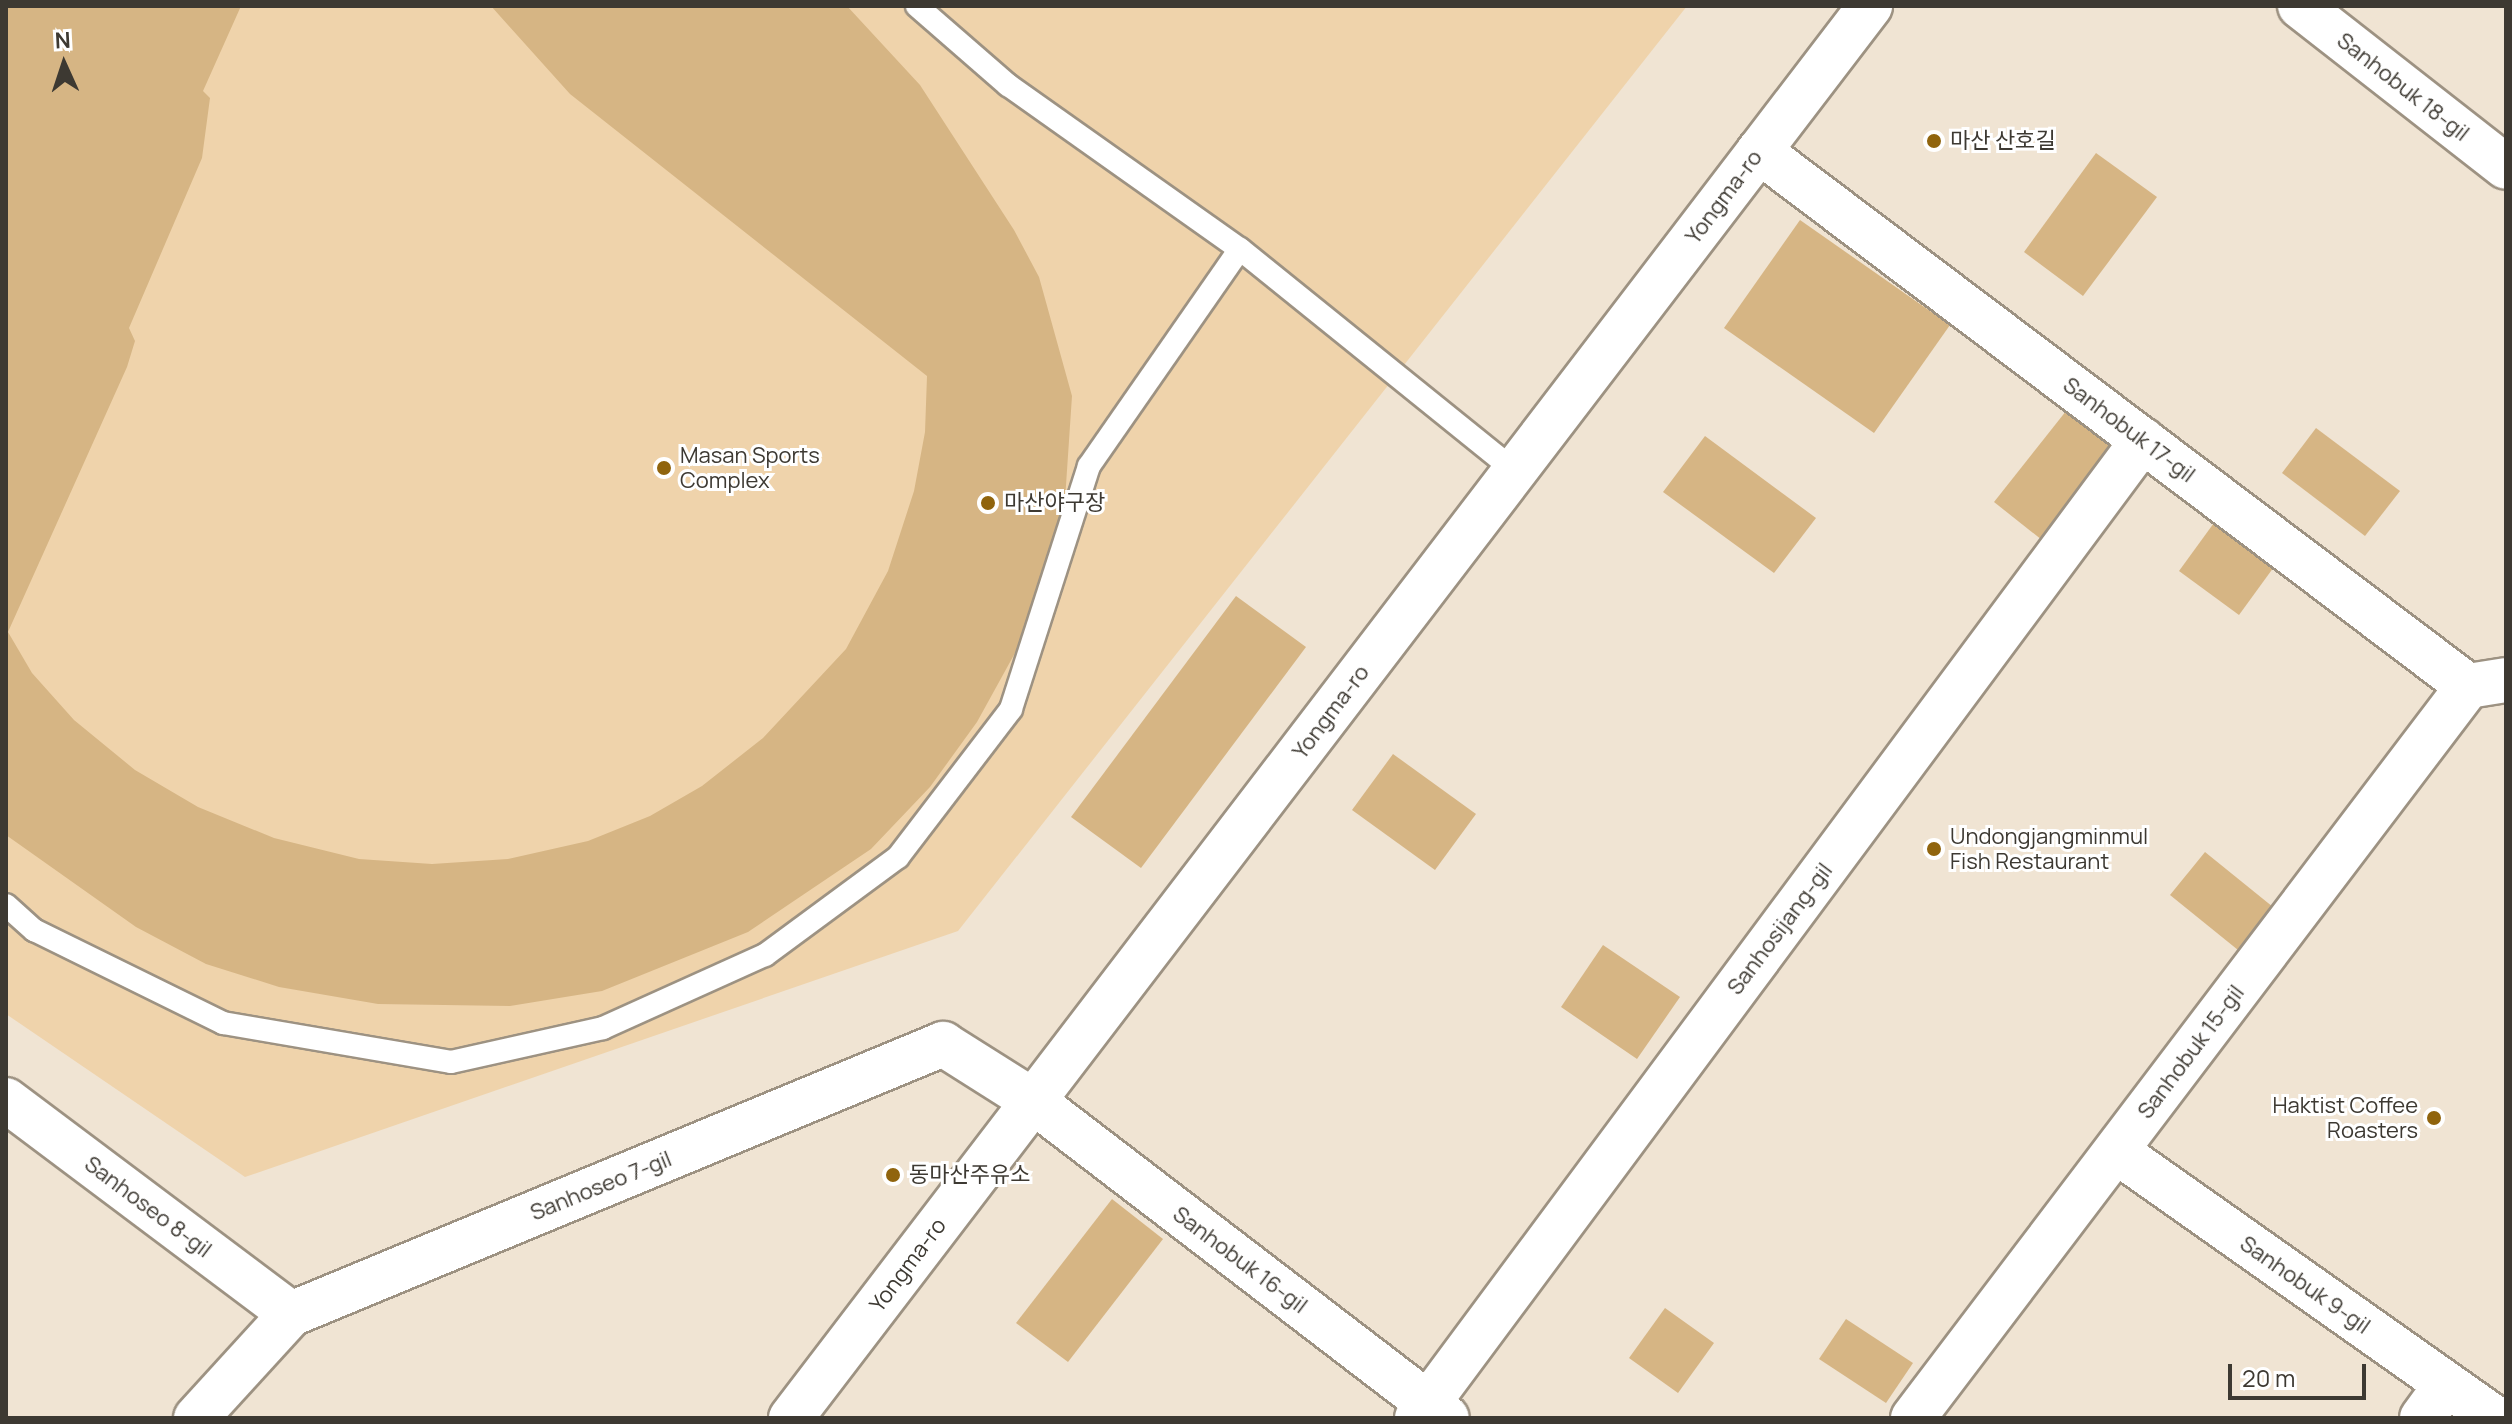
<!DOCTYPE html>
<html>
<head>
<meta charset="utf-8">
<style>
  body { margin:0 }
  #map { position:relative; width:2512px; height:1424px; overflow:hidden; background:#f0e4d3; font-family:Manrope,"Noto Sans KR",sans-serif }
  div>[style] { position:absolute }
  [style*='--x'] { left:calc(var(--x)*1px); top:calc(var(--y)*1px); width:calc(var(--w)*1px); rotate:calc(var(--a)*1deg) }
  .green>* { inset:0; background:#efd3ab }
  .building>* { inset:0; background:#d6b584 }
  .roads { filter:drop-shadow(2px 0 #9d9282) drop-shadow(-2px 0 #9d9282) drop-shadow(0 2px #9d9282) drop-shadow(0 -2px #9d9282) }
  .service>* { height:22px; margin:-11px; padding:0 11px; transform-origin:11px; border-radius:11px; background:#fff }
  .minor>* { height:44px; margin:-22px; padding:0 22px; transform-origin:22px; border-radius:22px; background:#fff }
  .secondary>* { height:44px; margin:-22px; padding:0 22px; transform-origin:22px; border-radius:22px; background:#fff }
  .dots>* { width:22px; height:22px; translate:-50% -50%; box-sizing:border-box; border:4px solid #fff; border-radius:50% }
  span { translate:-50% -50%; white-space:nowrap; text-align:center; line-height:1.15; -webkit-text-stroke:6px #fff; paint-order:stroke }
  .street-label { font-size:22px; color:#3d3932 }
  .poi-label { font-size:22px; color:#3d3932 }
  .left { translate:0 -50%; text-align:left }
  .right { translate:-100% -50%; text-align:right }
  .frame { position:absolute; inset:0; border:8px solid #3d3932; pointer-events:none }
  .north { position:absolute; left:24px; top:24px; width:80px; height:80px; -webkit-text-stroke:6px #fff; paint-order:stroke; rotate:357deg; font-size:22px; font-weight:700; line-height:32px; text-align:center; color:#3d3932 }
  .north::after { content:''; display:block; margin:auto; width:28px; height:36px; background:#3d3932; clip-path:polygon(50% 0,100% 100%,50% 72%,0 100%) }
  .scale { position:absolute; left:2228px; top:1364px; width:138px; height:36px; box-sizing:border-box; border:4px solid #3d3932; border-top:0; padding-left:10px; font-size:24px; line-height:28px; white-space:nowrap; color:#3d3932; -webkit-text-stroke:6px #fff; paint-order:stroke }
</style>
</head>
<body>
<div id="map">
  <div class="green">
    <div style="clip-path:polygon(6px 6px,1687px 6px,958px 931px,245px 1177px,6px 1014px)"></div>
  </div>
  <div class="building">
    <div style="clip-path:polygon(6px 6px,241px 6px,203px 91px,210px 98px,202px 158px,129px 328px,135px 341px,127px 367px,8px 632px,32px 673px,74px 720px,135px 770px,198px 807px,274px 838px,359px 859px,432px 864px,508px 859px,588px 841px,650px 816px,702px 786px,763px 738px,846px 649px,888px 571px,914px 491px,925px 432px,927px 376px,570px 94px,491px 6px,847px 6px,920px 85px,1014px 230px,1039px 277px,1072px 396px,1064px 515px,1047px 570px,1015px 653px,977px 722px,930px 787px,871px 849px,748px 932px,602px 991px,510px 1006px,378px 1004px,279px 987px,206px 964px,136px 927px,6px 835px)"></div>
    <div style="clip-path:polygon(2096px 153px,2157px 197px,2083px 296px,2024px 252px)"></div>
    <div style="clip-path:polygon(1800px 220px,1950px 325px,1874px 433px,1724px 328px)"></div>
    <div style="clip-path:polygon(2074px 401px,2111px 430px,2112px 462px,2047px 544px,1994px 502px)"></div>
    <div style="clip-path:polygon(2316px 428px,2400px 491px,2365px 536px,2282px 473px)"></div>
    <div style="clip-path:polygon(1705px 436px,1816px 518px,1774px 573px,1663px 492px)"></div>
    <div style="clip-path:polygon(2219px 516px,2279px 560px,2239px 615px,2179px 571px)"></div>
    <div style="clip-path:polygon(1236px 596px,1306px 647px,1141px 868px,1071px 817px)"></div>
    <div style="clip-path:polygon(1393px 754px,1476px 814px,1435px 870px,1352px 810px)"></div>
    <div style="clip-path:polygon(2205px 852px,2273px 907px,2238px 950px,2170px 895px)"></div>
    <div style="clip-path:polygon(1603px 945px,1680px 997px,1637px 1059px,1561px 1007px)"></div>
    <div style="clip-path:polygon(1112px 1199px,1163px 1239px,1068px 1362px,1016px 1323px)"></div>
    <div style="clip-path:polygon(1665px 1308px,1714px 1343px,1678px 1393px,1629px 1358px)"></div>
    <div style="clip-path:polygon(1846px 1319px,1913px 1363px,1886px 1403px,1819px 1359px)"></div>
  </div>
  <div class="roads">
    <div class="service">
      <div style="--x:917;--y:6;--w:121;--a:41"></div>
      <div style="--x:1008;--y:85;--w:284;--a:35.3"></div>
      <div style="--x:1240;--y:249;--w:353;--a:38.9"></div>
      <div style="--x:6;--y:905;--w:38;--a:42"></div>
      <div style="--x:34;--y:930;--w:211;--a:26.2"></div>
      <div style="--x:223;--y:1023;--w:231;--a:9.7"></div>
      <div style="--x:451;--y:1062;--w:156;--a:-12.6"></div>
      <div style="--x:603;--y:1028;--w:178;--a:-24.3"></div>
      <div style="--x:765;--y:955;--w:165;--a:-36.4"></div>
      <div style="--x:898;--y:857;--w:186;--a:-52.6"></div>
      <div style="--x:1011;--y:709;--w:255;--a:-72.2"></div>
      <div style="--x:1089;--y:466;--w:264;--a:-55.2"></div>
    </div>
    <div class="minor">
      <div style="--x:2300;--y:6;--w:261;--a:38"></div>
      <div style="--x:1759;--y:151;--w:888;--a:37.04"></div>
      <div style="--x:2468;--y:686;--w:38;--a:-9"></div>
      <div style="--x:6;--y:1100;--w:356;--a:36.9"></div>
      <div style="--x:2116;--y:1151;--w:463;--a:35.2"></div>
      <div style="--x:196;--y:1418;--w:141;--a:-47.6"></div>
      <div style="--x:291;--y:1314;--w:706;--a:-22.49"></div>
      <div style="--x:943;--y:1044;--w:107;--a:32.3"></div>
      <div style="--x:1033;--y:1101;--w:521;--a:37.44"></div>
      <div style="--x:1417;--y:1418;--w:1218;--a:-53.41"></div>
      <div style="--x:1913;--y:1418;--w:919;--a:-52.83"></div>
      <div style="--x:2422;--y:1418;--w:41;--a:-54"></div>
    </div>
    <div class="secondary">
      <div style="--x:791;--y:1418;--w:1777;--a:-52.61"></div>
    </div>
  </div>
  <div class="dots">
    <div style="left:1934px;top:141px;background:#90640d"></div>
    <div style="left:664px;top:468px;background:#90640d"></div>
    <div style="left:988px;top:503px;background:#90640d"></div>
    <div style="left:1934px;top:849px;background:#90640d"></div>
    <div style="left:2434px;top:1118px;background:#90640d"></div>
    <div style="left:893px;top:1175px;background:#90640d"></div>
  </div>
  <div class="street-label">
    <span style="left:2403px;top:87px;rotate:38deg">Sanhobuk 18-gil</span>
    <span style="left:1724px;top:197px;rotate:-53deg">Yongma-ro</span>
    <span style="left:2129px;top:430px;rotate:37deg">Sanhobuk 17-gil</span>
    <span style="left:1331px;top:712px;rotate:-53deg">Yongma-ro</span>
    <span style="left:1780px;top:929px;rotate:-53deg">Sanhosijang-gil</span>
    <span style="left:2191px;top:1052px;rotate:-53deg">Sanhobuk 15-gil</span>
    <span style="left:601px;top:1186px;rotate:-22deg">Sanhoseo 7-gil</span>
    <span style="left:148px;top:1207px;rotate:37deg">Sanhoseo 8-gil</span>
    <span style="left:1240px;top:1260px;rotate:37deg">Sanhobuk 16-gil</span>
    <span style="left:908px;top:1265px;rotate:-53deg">Yongma-ro</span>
    <span style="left:2305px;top:1285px;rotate:35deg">Sanhobuk 9-gil</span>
  </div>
  <div class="poi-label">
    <span class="left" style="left:1950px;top:141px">마산 산호길</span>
    <span class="left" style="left:680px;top:468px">Masan Sports<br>Complex</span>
    <span class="left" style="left:1004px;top:503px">마산야구장</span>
    <span class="left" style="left:1950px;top:849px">Undongjangminmul<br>Fish Restaurant</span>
    <span class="right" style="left:2418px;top:1118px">Haktist Coffee<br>Roasters</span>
    <span class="left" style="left:909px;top:1175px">동마산주유소</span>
  </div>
  <div class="frame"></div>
  <div class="north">N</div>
  <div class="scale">20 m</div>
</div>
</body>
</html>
